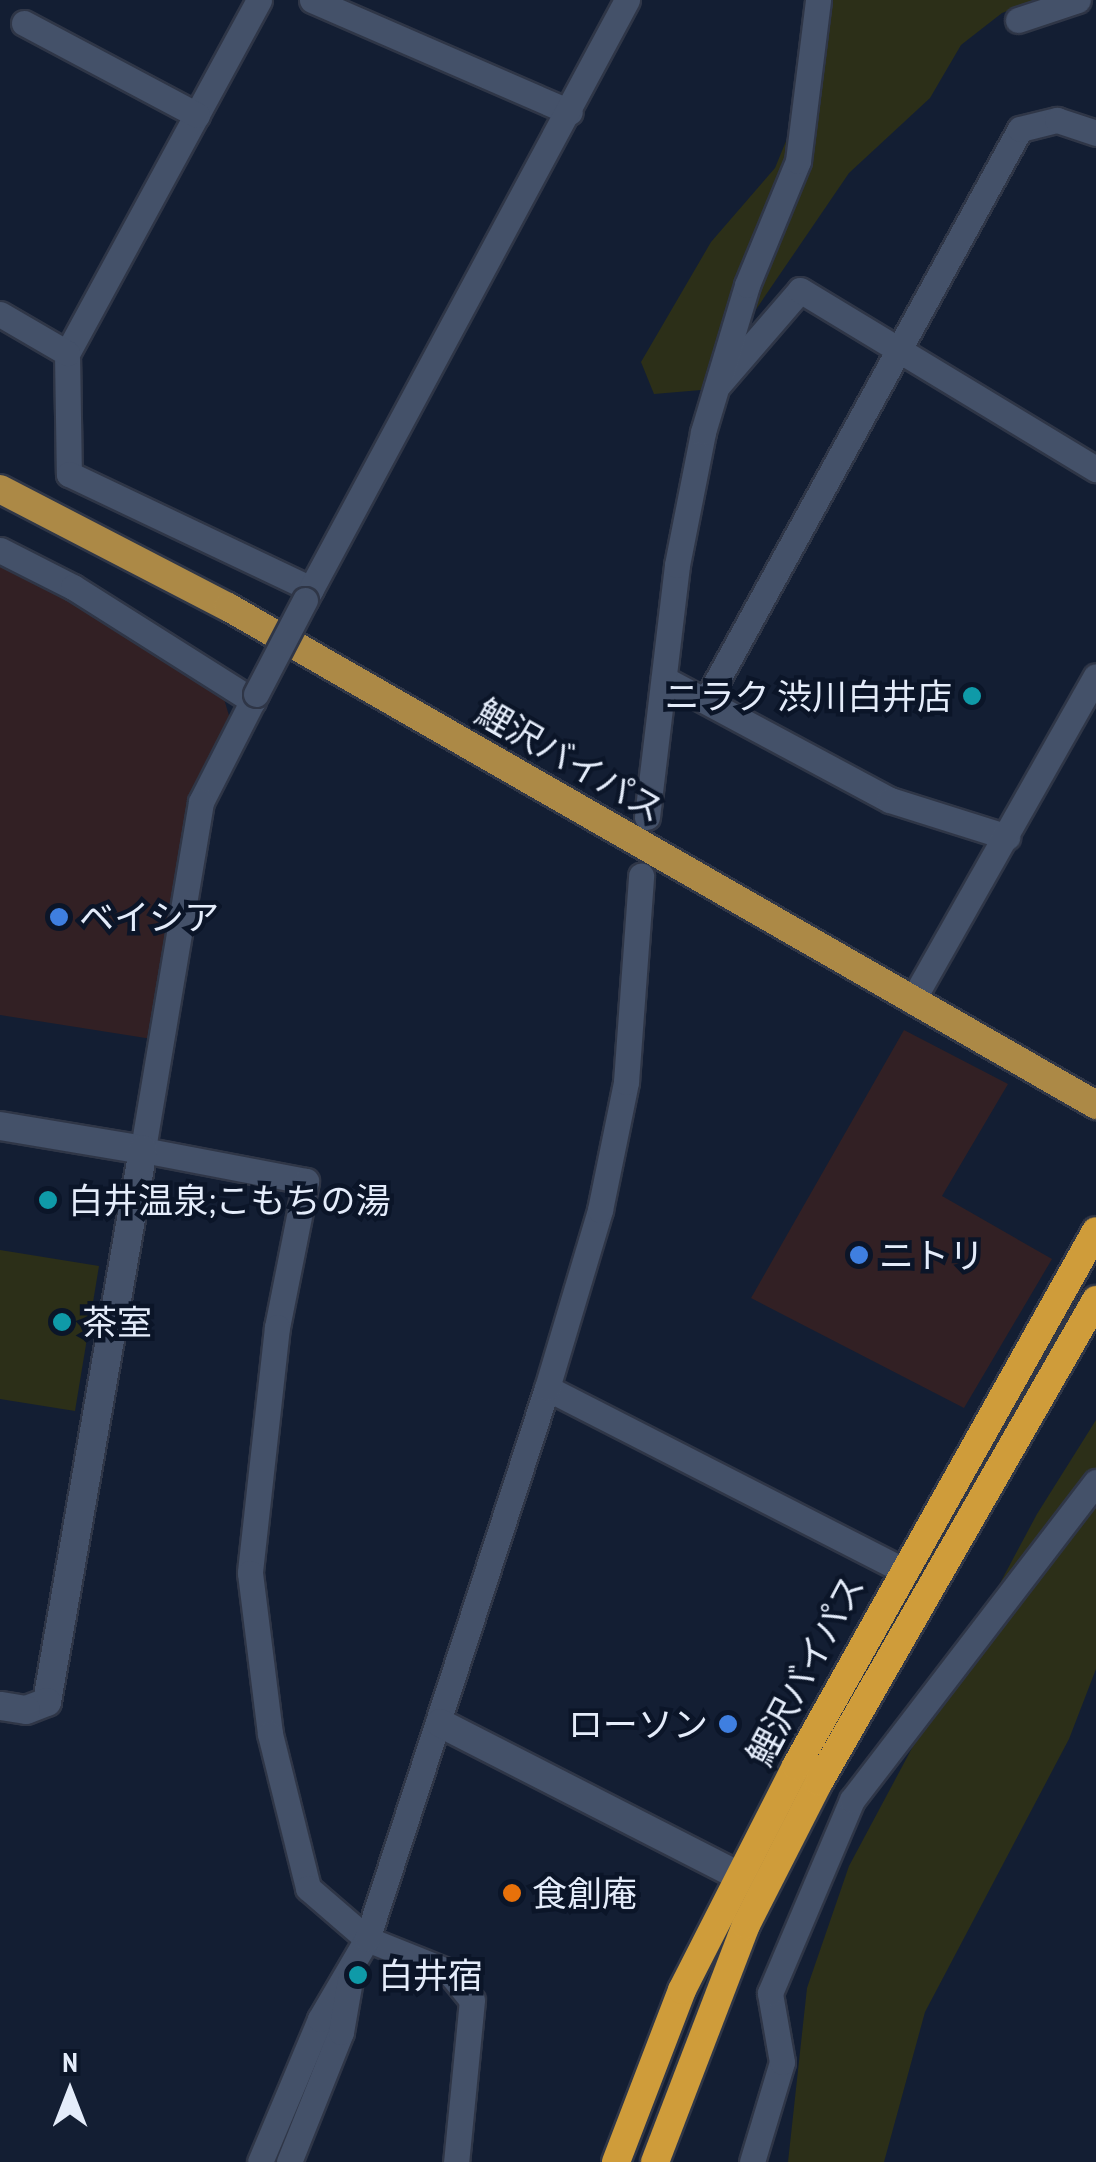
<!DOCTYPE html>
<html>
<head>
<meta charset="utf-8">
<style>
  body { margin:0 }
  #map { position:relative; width:1096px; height:2162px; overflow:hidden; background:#131e33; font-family:"PT Sans Narrow","Noto Sans JP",sans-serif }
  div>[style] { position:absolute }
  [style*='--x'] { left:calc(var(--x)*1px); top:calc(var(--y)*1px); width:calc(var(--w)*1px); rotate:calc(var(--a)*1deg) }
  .commercial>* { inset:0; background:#322024 }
  .green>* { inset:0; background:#2c2f18 }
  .roads { filter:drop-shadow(2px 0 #2f3647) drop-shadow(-2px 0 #2f3647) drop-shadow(0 2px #2f3647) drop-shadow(0 -2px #2f3647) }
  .minor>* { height:25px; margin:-12.5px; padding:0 12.5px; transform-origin:12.5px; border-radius:12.5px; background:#445169 }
  .tertiary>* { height:28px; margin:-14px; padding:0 14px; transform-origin:14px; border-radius:14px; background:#445169 }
  .primary>* { height:28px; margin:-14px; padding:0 14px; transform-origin:14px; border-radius:14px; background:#ac8946 }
  .trunk>* { height:28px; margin:-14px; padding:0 14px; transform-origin:14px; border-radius:14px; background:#cf9c3a }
  .bridges { filter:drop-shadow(2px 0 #2f3647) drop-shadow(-2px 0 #2f3647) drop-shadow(0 2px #2f3647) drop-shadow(0 -2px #2f3647) }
  .minor-bridge>* { height:25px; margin:-12.5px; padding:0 12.5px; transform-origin:12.5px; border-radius:12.5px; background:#445169 }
  .dots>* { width:28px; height:28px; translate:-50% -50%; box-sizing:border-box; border:5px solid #0b1528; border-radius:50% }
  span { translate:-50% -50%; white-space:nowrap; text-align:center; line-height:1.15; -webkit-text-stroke:9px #0b1528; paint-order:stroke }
  .poi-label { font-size:35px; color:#e4ecfa }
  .right { translate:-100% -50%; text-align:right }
  .left { translate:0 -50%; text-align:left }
  .street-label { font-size:35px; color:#e4ecfa }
  .north { position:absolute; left:20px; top:2042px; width:100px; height:100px; -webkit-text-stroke:8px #0b1528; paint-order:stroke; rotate:0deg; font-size:28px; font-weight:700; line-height:40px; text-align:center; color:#e4ecfa }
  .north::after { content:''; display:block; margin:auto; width:35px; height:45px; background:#e4ecfa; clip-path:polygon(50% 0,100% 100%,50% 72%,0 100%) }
</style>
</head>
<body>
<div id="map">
  <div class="commercial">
    <div style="clip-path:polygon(0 562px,76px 597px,222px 692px,230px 719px,193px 788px,152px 1039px,0 1015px)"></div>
    <div style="clip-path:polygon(904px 1030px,1008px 1084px,942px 1196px,1052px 1259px,964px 1408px,751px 1298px)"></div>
  </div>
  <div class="green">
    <div style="clip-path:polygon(832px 0,1035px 0,1002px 13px,961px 45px,930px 98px,849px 173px,701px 390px,654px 394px,641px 362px,711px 242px,775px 168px,826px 43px)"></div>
    <div style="clip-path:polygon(0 1250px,99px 1266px,75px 1411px,0 1399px)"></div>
    <div style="clip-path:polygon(1096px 1420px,1096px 1669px,1069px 1739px,925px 2012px,884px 2162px,788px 2162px,807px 1988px,849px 1866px,1037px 1514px)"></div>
  </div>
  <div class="roads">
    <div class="minor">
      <div style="--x:259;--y:0;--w:402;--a:118.5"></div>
      <div style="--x:67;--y:353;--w:121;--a:89.1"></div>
      <div style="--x:69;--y:474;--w:268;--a:25.4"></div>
      <div style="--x:312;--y:0;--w:281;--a:23.5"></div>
      <div style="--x:1018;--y:20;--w:63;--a:-18.4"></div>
      <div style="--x:24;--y:23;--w:196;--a:28"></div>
      <div style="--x:0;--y:314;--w:78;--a:30.2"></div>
      <div style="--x:719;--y:384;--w:124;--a:-49.2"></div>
      <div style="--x:800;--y:290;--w:346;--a:31.2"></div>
      <div style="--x:0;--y:550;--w:82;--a:26.9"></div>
      <div style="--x:73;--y:587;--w:213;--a:32.3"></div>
      <div style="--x:305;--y:600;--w:681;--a:-61.78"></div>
      <div style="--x:664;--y:679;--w:256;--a:28.2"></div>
      <div style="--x:890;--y:800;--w:123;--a:17.5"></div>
      <div style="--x:256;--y:694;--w:121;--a:117"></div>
      <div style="--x:201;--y:802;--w:353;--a:99.5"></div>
      <div style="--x:143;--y:1150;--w:166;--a:10.8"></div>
      <div style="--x:306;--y:1181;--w:149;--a:101.2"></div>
      <div style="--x:277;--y:1327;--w:247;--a:96.3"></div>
      <div style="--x:250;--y:1573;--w:162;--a:82.9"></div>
      <div style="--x:270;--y:1734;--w:159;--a:76.1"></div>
      <div style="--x:308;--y:1888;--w:78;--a:40.8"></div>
      <div style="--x:367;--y:1939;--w:88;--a:21.9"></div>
      <div style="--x:449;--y:1972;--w:36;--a:51"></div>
      <div style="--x:472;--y:2000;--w:163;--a:95.6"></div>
      <div style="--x:707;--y:699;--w:650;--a:-61.23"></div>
      <div style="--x:1020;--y:129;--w:38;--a:-14"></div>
      <div style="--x:1057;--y:120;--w:41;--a:18.4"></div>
      <div style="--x:647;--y:817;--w:254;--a:-83.2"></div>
      <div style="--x:677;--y:565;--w:136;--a:-78.9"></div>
      <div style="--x:703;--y:432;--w:153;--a:-73.3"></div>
      <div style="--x:747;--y:285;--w:134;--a:-67.6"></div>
      <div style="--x:798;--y:161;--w:162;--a:-82.9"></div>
      <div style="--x:912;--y:1001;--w:373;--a:-60.5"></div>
      <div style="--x:547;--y:1388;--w:398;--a:27.1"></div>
      <div style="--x:260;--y:2162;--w:155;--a:-67.2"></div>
      <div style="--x:320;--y:2019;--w:93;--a:-59.6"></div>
      <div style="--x:367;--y:1939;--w:580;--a:-71.91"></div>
      <div style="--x:547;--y:1388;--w:186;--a:-73.4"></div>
      <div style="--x:600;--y:1210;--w:131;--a:-78.5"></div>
      <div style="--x:626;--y:1082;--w:207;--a:-85.8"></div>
      <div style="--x:289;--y:2162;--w:140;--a:-68.2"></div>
      <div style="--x:341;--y:2032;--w:53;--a:-80.2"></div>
      <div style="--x:752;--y:2162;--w:104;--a:-73.3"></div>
      <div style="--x:782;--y:2062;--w:70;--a:-99.9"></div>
      <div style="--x:770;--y:1993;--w:210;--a:-67"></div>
      <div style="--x:852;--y:1800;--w:401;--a:-52.5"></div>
    </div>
    <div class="tertiary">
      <div style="--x:0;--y:1126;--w:145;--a:9.5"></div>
      <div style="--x:143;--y:1150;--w:560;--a:99.87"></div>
      <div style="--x:47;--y:1702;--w:22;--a:159"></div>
      <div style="--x:26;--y:1710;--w:26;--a:-171"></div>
      <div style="--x:440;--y:1723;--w:358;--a:27.1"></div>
    </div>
    <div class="primary">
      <div style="--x:0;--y:489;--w:257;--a:27.4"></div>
      <div style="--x:228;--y:607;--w:1001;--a:29.84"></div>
    </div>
    <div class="trunk">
      <div style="--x:616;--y:2162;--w:184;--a:-69"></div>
      <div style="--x:682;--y:1990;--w:251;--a:-63"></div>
      <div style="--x:796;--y:1766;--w:613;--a:-60.72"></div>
      <div style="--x:655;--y:2162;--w:254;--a:-69"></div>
      <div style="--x:746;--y:1925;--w:161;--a:-63"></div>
      <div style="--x:819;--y:1782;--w:556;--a:-60.11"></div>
    </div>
  </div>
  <div class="bridges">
    <div class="minor-bridge">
      <div style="--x:256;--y:694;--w:106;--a:-62.5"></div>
    </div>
  </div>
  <div class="dots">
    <div style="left:972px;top:696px;background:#0f9aa8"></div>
    <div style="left:59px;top:917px;background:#3f7fe0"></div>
    <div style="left:48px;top:1200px;background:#0f9aa8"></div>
    <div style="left:859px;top:1255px;background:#3f7fe0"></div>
    <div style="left:62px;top:1322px;background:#0f9aa8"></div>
    <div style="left:728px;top:1724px;background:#3f7fe0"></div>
    <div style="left:512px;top:1893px;background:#e8710a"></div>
    <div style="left:358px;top:1975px;background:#0f9aa8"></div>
  </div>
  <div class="poi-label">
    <span class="right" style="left:952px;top:696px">ニラク 渋川白井店</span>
    <span class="left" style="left:79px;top:917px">ベイシア</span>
    <span class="left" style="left:68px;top:1200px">白井温泉;こもちの湯</span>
    <span class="left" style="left:879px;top:1255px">ニトリ</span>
    <span class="left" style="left:82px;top:1322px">茶室</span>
    <span class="right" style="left:708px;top:1724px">ローソン</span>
    <span class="left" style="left:532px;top:1893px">食創庵</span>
    <span class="left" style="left:378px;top:1975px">白井宿</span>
  </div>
  <div class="street-label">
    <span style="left:570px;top:760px;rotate:30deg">鯉沢バイパス</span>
    <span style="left:805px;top:1670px;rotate:-62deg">鯉沢バイパス</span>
  </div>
  <div class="north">N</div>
</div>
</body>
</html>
